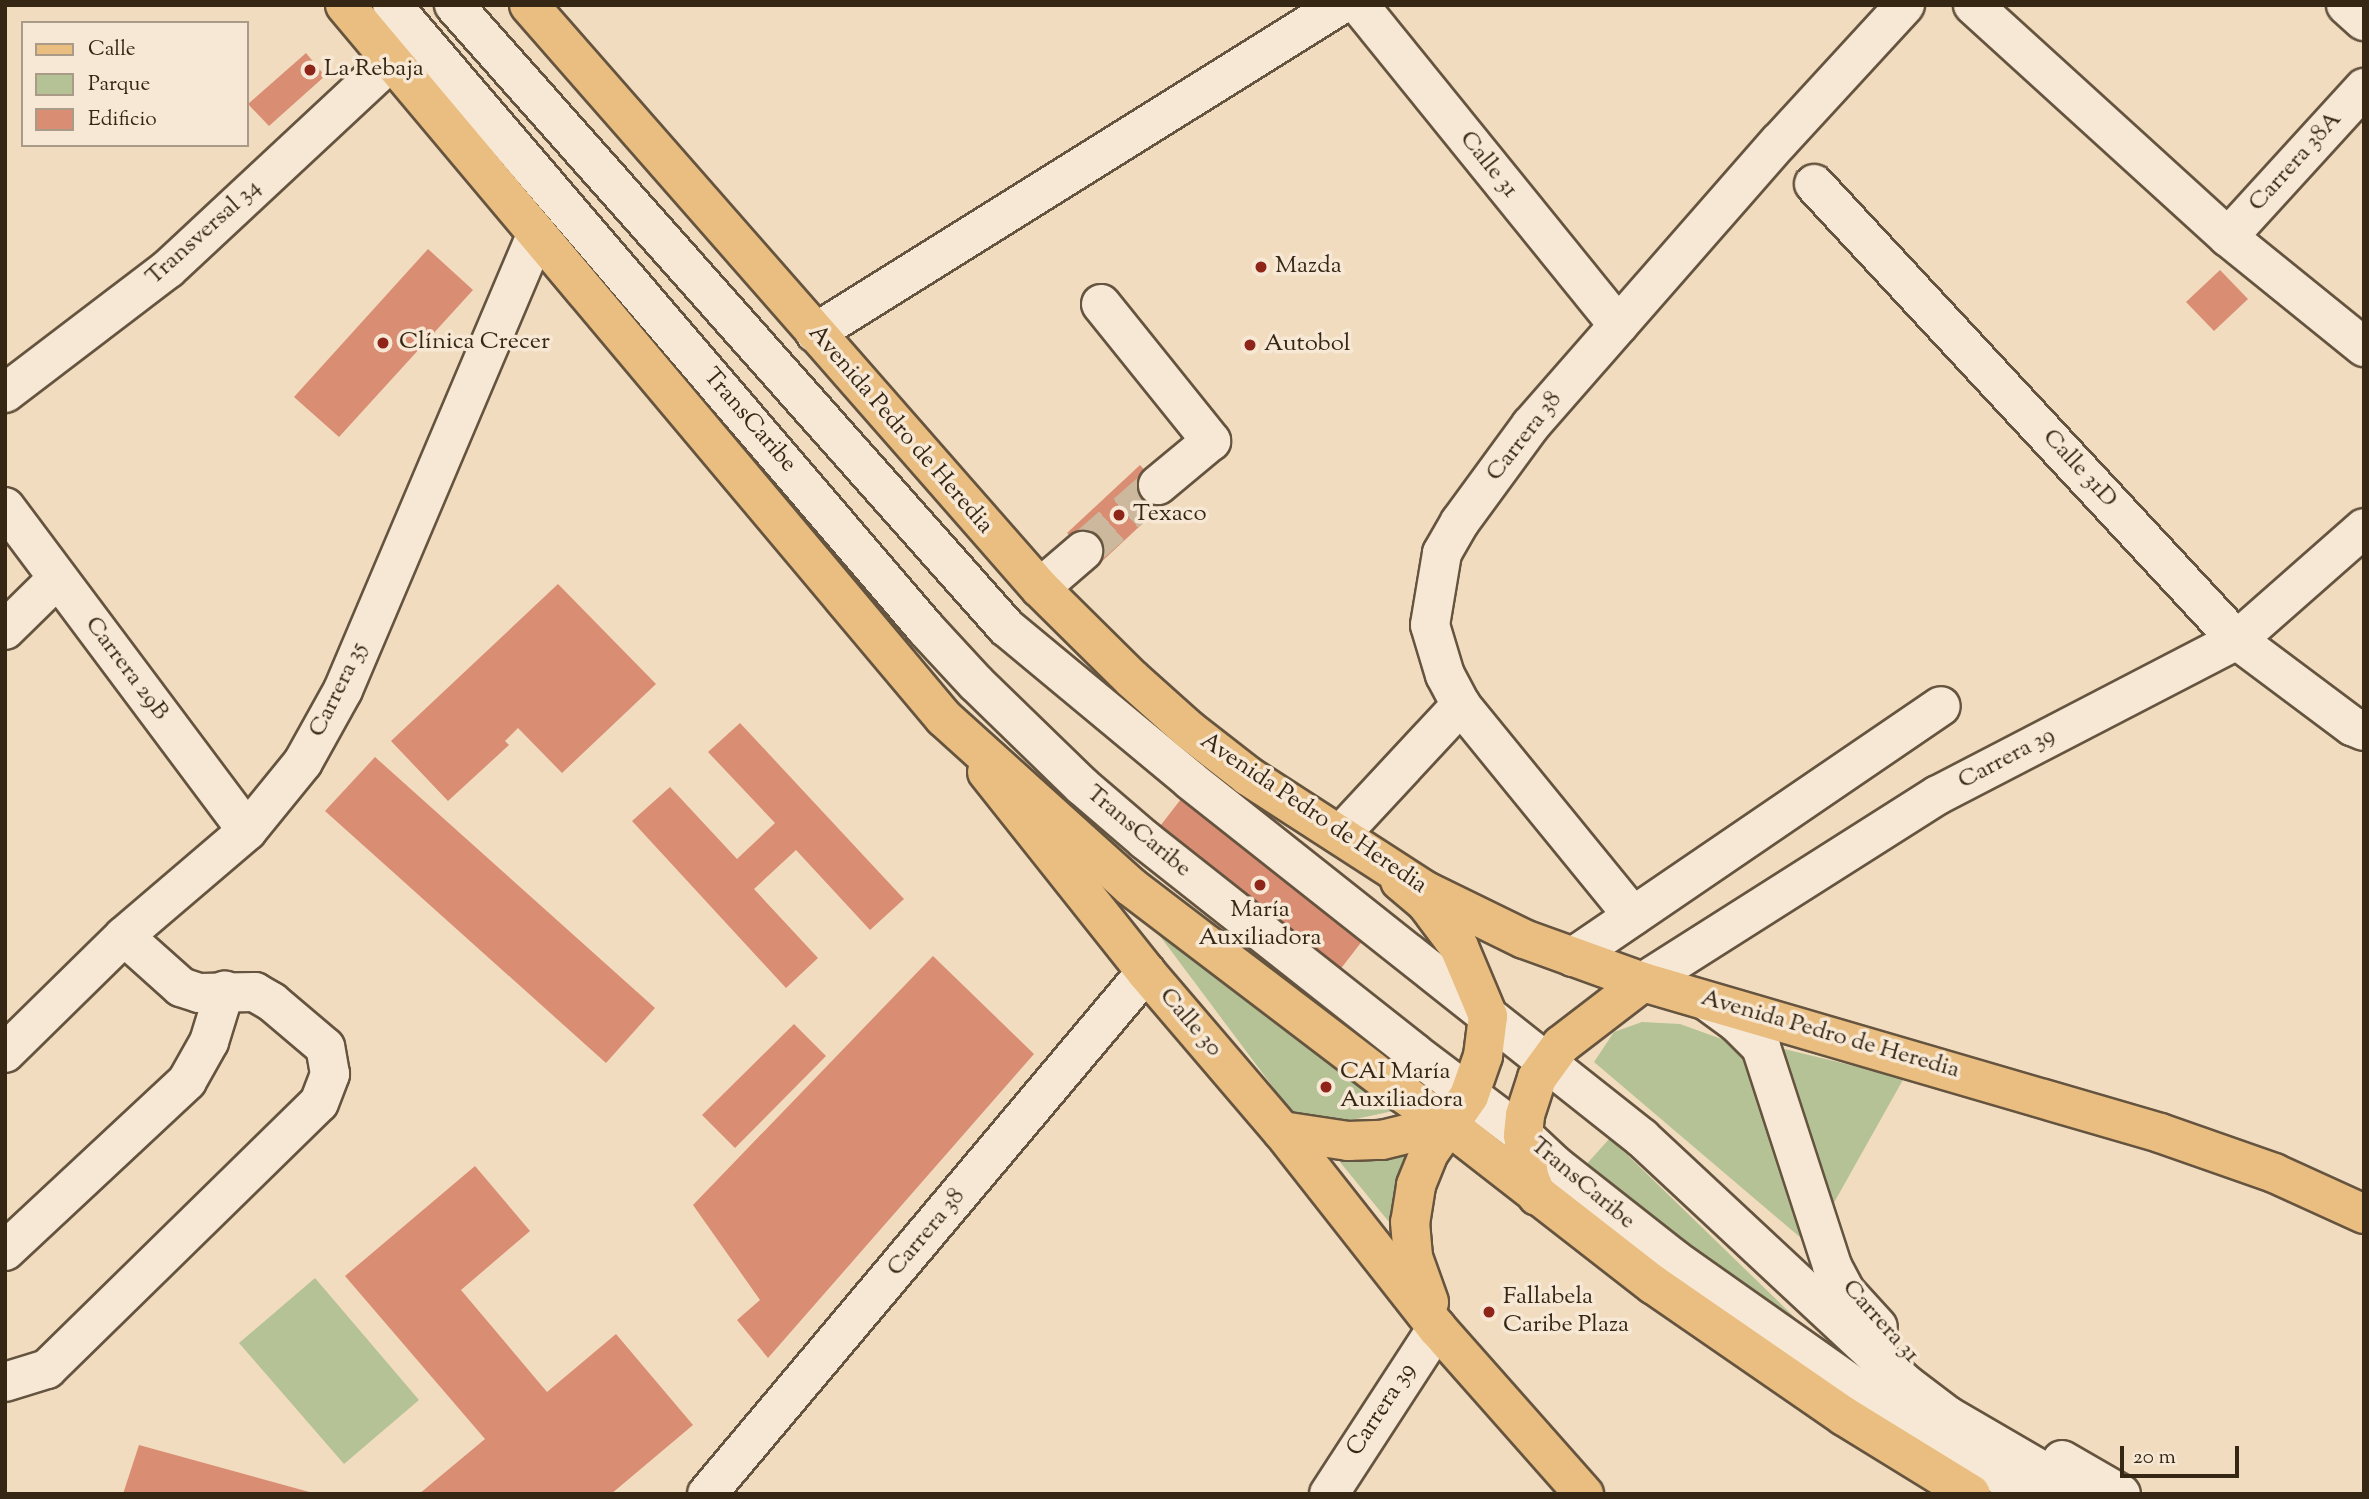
<!DOCTYPE html>
<html>
<head>
<meta charset="utf-8">
<style>
  body { margin:0 }
  #map { position:relative; width:2369px; height:1499px; overflow:hidden; background:#f2dcbf; font-family:"Sorts Mill Goudy",serif }
  div>[style] { position:absolute }
  [style*='--x'] { left:calc(var(--x)*1px); top:calc(var(--y)*1px); width:calc(var(--w)*1px); rotate:calc(var(--a)*1deg) }
  .green>* { inset:0; background:#b4c296 }
  .building>* { inset:0; background:#d98d73 }
  .minor-tunnel>* { height:38px; margin-top:-19px; transform-origin:0; background:repeating-linear-gradient(90deg,#ccb89d 0 38px,transparent 0 57px) }
  .roads { filter:drop-shadow(2px 0 #65543f) drop-shadow(-2px 0 #65543f) drop-shadow(0 2px #65543f) drop-shadow(0 -2px #65543f) }
  .minor>* { height:38px; margin:-19px; padding:0 19px; transform-origin:19px; border-radius:19px; background:#f7e8d5 }
  .major>* { height:38px; margin:-19px; padding:0 19px; transform-origin:19px; border-radius:19px; background:#e9be80 }
  .highway>* { height:38px; margin:-19px; padding:0 19px; transform-origin:19px; border-radius:19px; background:#e9be80 }
  .dots>* { width:19px; height:19px; translate:-50% -50%; box-sizing:border-box; border:4px solid #f7e8d5; border-radius:50% }
  span { translate:-50% -50%; white-space:nowrap; text-align:center; line-height:1.15; -webkit-text-stroke:7px #f7e8d5; paint-order:stroke }
  .poi-label { font-size:24px; color:#362714 }
  .left { translate:0 -50%; text-align:left }
  .street-label { font-size:24px; color:#362714 }
  .frame { position:absolute; inset:0; border:7px solid #362714; pointer-events:none }
  .legend { position:absolute; left:21px; top:21px; width:228px; height:126px; box-sizing:border-box; background:#f7e8d5; border:2px solid #aa9b88; margin:0; padding:9px 12px; list-style:none; font-size:21px; color:#362714 }
  .legend li { display:flex; align-items:center; gap:14px; height:35px }
  .legend b { width:35px; border:2px solid #aa9b88 }
  .scale { position:absolute; left:2120px; top:1446px; width:119px; height:32px; box-sizing:border-box; border:4px solid #362714; border-top:0; padding-left:9px; font-size:21px; line-height:24px; white-space:nowrap; color:#362714; -webkit-text-stroke:5px #f7e8d5; paint-order:stroke }
</style>
</head>
<body>
<div id="map">
  <div class="green">
    <div style="clip-path:polygon(1151px 924px,1393px 1111px,1305px 1130px)"></div>
    <div style="clip-path:polygon(1642px 1022px,1680px 1024px,1730px 1042px,1755px 1061px,1766px 1093px,1801px 1238px,1594px 1062px,1614px 1032px)"></div>
    <div style="clip-path:polygon(1780px 1048px,1904px 1078px,1831px 1208px)"></div>
    <div style="clip-path:polygon(1610px 1138px,1818px 1340px,1584px 1167px)"></div>
    <div style="clip-path:polygon(1420px 1146px,1398px 1233px,1331px 1151px)"></div>
    <div style="clip-path:polygon(315px 1278px,419px 1400px,344px 1464px,239px 1343px)"></div>
  </div>
  <div class="building">
    <div style="clip-path:polygon(306px 53px,325px 76px,269px 126px,248px 104px)"></div>
    <div style="clip-path:polygon(428px 249px,473px 290px,339px 437px,294px 397px)"></div>
    <div style="clip-path:polygon(2220px 270px,2248px 299px,2214px 331px,2186px 302px)"></div>
    <div style="clip-path:polygon(1140px 465px,1170px 498px,1097px 566px,1067px 533px)"></div>
    <div style="clip-path:polygon(558px 584px,656px 684px,562px 773px,518px 728px,505px 741px,509px 745px,448px 801px,391px 741px)"></div>
    <div style="clip-path:polygon(740px 723px,904px 899px,870px 930px,796px 850px,754px 889px,818px 958px,786px 988px,632px 821px,670px 787px,737px 859px,775px 823px,708px 752px)"></div>
    <div style="clip-path:polygon(375px 757px,655px 1008px,606px 1063px,325px 811px)"></div>
    <div style="clip-path:polygon(1181px 799px,1363px 940px,1339px 971px,1157px 830px)"></div>
    <div style="clip-path:polygon(933px 956px,1034px 1054px,768px 1358px,737px 1320px,760px 1300px,693px 1205px)"></div>
    <div style="clip-path:polygon(794px 1024px,826px 1056px,735px 1148px,702px 1115px)"></div>
    <div style="clip-path:polygon(475px 1166px,530px 1231px,461px 1290px,547px 1392px,616px 1334px,693px 1425px,611px 1494px,419px 1494px,485px 1439px,345px 1276px)"></div>
    <div style="clip-path:polygon(139px 1445px,313px 1493px,313px 1494px,123px 1494px)"></div>
  </div>
  <div class="minor-tunnel">
    <div style="--x:1083;--y:551;--w:100;--a:-41.3"></div>
  </div>
  <div class="roads">
    <div class="minor">
      <div style="--x:392;--y:5;--w:821;--a:49.44"></div>
      <div style="--x:926;--y:629;--w:74;--a:47.2"></div>
      <div style="--x:976;--y:683;--w:148;--a:44.2"></div>
      <div style="--x:1082;--y:786;--w:83;--a:40.6"></div>
      <div style="--x:1145;--y:840;--w:342;--a:38.3"></div>
      <div style="--x:1413;--y:1052;--w:138;--a:37"></div>
      <div style="--x:1523;--y:1135;--w:45;--a:43.2"></div>
      <div style="--x:1556;--y:1166;--w:150;--a:38.2"></div>
      <div style="--x:1674;--y:1259;--w:229;--a:35.2"></div>
      <div style="--x:1861;--y:1391;--w:83;--a:32.7"></div>
      <div style="--x:1931;--y:1436;--w:117;--a:29.6"></div>
      <div style="--x:454;--y:5;--w:832;--a:48.41"></div>
      <div style="--x:1006;--y:627;--w:239;--a:39.7"></div>
      <div style="--x:1190;--y:780;--w:577;--a:38.38"></div>
      <div style="--x:1642;--y:1138;--w:361;--a:43"></div>
      <div style="--x:1906;--y:1384;--w:53;--a:37.3"></div>
      <div style="--x:1948;--y:1416;--w:155;--a:30.2"></div>
      <div style="--x:1359;--y:5;--w:412;--a:51"></div>
      <div style="--x:1973;--y:5;--w:345;--a:42.3"></div>
      <div style="--x:2228;--y:237;--w:175;--a:39"></div>
      <div style="--x:2346;--y:5;--w:24;--a:42"></div>
      <div style="--x:1814;--y:184;--w:622;--a:47.15"></div>
      <div style="--x:2237;--y:640;--w:144;--a:36.8"></div>
      <div style="--x:2352;--y:726;--w:13;--a:23"></div>
      <div style="--x:2228;--y:237;--w:202;--a:-47.6"></div>
      <div style="--x:1101;--y:304;--w:176;--a:51.2"></div>
      <div style="--x:1211;--y:441;--w:69;--a:140.3"></div>
      <div style="--x:815;--y:333;--w:619;--a:-32"></div>
      <div style="--x:5;--y:393;--w:205;--a:-37.3"></div>
      <div style="--x:168;--y:269;--w:306;--a:-43"></div>
      <div style="--x:5;--y:507;--w:404;--a:53.2"></div>
      <div style="--x:1040;--y:588;--w:57;--a:-40.7"></div>
      <div style="--x:5;--y:630;--w:74;--a:-44.5"></div>
      <div style="--x:1340;--y:835;--w:178;--a:-47.1"></div>
      <div style="--x:1633;--y:916;--w:272;--a:-129.2"></div>
      <div style="--x:1461;--y:705;--w:34;--a:-118"></div>
      <div style="--x:1445;--y:675;--w:52;--a:-106.7"></div>
      <div style="--x:1430;--y:625;--w:73;--a:-80.5"></div>
      <div style="--x:1442;--y:553;--w:36;--a:-60"></div>
      <div style="--x:1460;--y:522;--w:120;--a:-53.8"></div>
      <div style="--x:1531;--y:425;--w:376;--a:-48.8"></div>
      <div style="--x:1779;--y:142;--w:186;--a:-47.4"></div>
      <div style="--x:1573;--y:957;--w:445;--a:-34.3"></div>
      <div style="--x:1643;--y:982;--w:349;--a:-32.4"></div>
      <div style="--x:1938;--y:795;--w:337;--a:-27.4"></div>
      <div style="--x:2237;--y:640;--w:169;--a:-41.4"></div>
      <div style="--x:1708;--y:1002;--w:36;--a:36"></div>
      <div style="--x:1737;--y:1023;--w:34;--a:45"></div>
      <div style="--x:1761;--y:1047;--w:230;--a:72"></div>
      <div style="--x:1832;--y:1266;--w:30;--a:62"></div>
      <div style="--x:1846;--y:1292;--w:47;--a:47.6"></div>
      <div style="--x:5;--y:1053;--w:167;--a:-44.5"></div>
      <div style="--x:124;--y:936;--w:162;--a:-40.5"></div>
      <div style="--x:247;--y:831;--w:89;--a:-50.9"></div>
      <div style="--x:303;--y:762;--w:82;--a:-60.9"></div>
      <div style="--x:343;--y:690;--w:496;--a:-67"></div>
      <div style="--x:5;--y:1251;--w:249;--a:-43"></div>
      <div style="--x:187;--y:1081;--w:45;--a:-60.6"></div>
      <div style="--x:209;--y:1042;--w:54;--a:-72.9"></div>
      <div style="--x:5;--y:1382;--w:44;--a:-17.2"></div>
      <div style="--x:47;--y:1369;--w:380;--a:-44.4"></div>
      <div style="--x:319;--y:1103;--w:31;--a:-69"></div>
      <div style="--x:330;--y:1074;--w:27;--a:-100"></div>
      <div style="--x:325;--y:1047;--w:70;--a:-139.7"></div>
      <div style="--x:272;--y:1002;--w:20;--a:-150"></div>
      <div style="--x:255;--y:992;--w:56;--a:179"></div>
      <div style="--x:199;--y:993;--w:19;--a:-162"></div>
      <div style="--x:181;--y:987;--w:76;--a:-138.2"></div>
      <div style="--x:2062;--y:1460;--w:68;--a:30"></div>
      <div style="--x:707;--y:1494;--w:682;--a:-49.94"></div>
      <div style="--x:1329;--y:1494;--w:198;--a:-57"></div>
    </div>
    <div class="major">
      <div style="--x:987;--y:772;--w:256;--a:51.5"></div>
      <div style="--x:1146;--y:972;--w:209;--a:49.5"></div>
      <div style="--x:1282;--y:1131;--w:251;--a:51.8"></div>
      <div style="--x:1437;--y:1328;--w:222;--a:48.5"></div>
      <div style="--x:1400;--y:881;--w:34;--a:40"></div>
      <div style="--x:1426;--y:903;--w:55;--a:53.1"></div>
      <div style="--x:1459;--y:947;--w:75;--a:67.2"></div>
      <div style="--x:1488;--y:1016;--w:40;--a:97.1"></div>
      <div style="--x:1483;--y:1056;--w:42;--a:109.3"></div>
      <div style="--x:1469;--y:1096;--w:70;--a:125.1"></div>
      <div style="--x:1429;--y:1153;--w:35;--a:112"></div>
      <div style="--x:1416;--y:1186;--w:36;--a:99"></div>
      <div style="--x:1410;--y:1222;--w:35;--a:85"></div>
      <div style="--x:1413;--y:1257;--w:48;--a:70.4"></div>
    </div>
    <div class="highway">
      <div style="--x:345;--y:5;--w:931;--a:49.97"></div>
      <div style="--x:944;--y:718;--w:252;--a:42.1"></div>
      <div style="--x:1131;--y:887;--w:323;--a:37.3"></div>
      <div style="--x:1388;--y:1083;--w:72;--a:34.8"></div>
      <div style="--x:1447;--y:1124;--w:262;--a:37.9"></div>
      <div style="--x:1654;--y:1285;--w:231;--a:34.6"></div>
      <div style="--x:1844;--y:1416;--w:149;--a:31.6"></div>
      <div style="--x:529;--y:5;--w:775;--a:48.77"></div>
      <div style="--x:1040;--y:588;--w:129;--a:44.7"></div>
      <div style="--x:1132;--y:679;--w:76;--a:41.8"></div>
      <div style="--x:1189;--y:730;--w:75;--a:37.9"></div>
      <div style="--x:1248;--y:776;--w:210;--a:32.9"></div>
      <div style="--x:1424;--y:890;--w:111;--a:26.1"></div>
      <div style="--x:1524;--y:939;--w:127;--a:19.9"></div>
      <div style="--x:1643;--y:982;--w:539;--a:16.28"></div>
      <div style="--x:2160;--y:1133;--w:121;--a:19.3"></div>
      <div style="--x:2274;--y:1173;--w:99;--a:24.5"></div>
      <div style="--x:1282;--y:1131;--w:67;--a:8.6"></div>
      <div style="--x:1348;--y:1141;--w:34;--a:-2"></div>
      <div style="--x:1382;--y:1140;--w:67;--a:-13.8"></div>
      <div style="--x:1537;--y:1196;--w:22;--a:-112"></div>
      <div style="--x:1529;--y:1176;--w:41;--a:-98.3"></div>
      <div style="--x:1523;--y:1135;--w:20;--a:-84"></div>
      <div style="--x:1525;--y:1115;--w:39;--a:-72"></div>
      <div style="--x:1537;--y:1078;--w:41;--a:-54"></div>
      <div style="--x:1561;--y:1045;--w:103;--a:-37.5"></div>
    </div>
  </div>
  <div class="dots">
    <div style="left:310px;top:70px;background:#8f2418"></div>
    <div style="left:1261px;top:267px;background:#8f2418"></div>
    <div style="left:383px;top:343px;background:#8f2418"></div>
    <div style="left:1250px;top:345px;background:#8f2418"></div>
    <div style="left:1119px;top:515px;background:#8f2418"></div>
    <div style="left:1260px;top:885px;background:#8f2418"></div>
    <div style="left:1326px;top:1087px;background:#8f2418"></div>
    <div style="left:1489px;top:1312px;background:#8f2418"></div>
  </div>
  <div class="poi-label">
    <span class="left" style="left:324px;top:70px">La Rebaja</span>
    <span class="left" style="left:1275px;top:267px">Mazda</span>
    <span class="left" style="left:399px;top:343px">Clínica Crecer</span>
    <span class="left" style="left:1264px;top:345px">Autobol</span>
    <span class="left" style="left:1133px;top:515px">Texaco</span>
    <span style="left:1260px;top:925px">María<br>Auxiliadora</span>
    <span class="left" style="left:1340px;top:1087px">CAI María<br>Auxiliadora</span>
    <span class="left" style="left:1503px;top:1312px">Fallabela<br>Caribe Plaza</span>
  </div>
  <div class="street-label">
    <span style="left:2296px;top:162px;rotate:-48deg">Carrera 38A</span>
    <span style="left:1488px;top:165px;rotate:51deg">Calle 31</span>
    <span style="left:204px;top:233px;rotate:-42deg">Transversal 34</span>
    <span style="left:749px;top:421px;rotate:49deg">TransCaribe</span>
    <span style="left:900px;top:430px;rotate:49deg">Avenida Pedro de Heredia</span>
    <span style="left:1525px;top:437px;rotate:-52deg">Carrera 38</span>
    <span style="left:2079px;top:469px;rotate:47deg">Calle 31D</span>
    <span style="left:126px;top:669px;rotate:53deg">Carrera 29B</span>
    <span style="left:339px;top:690px;rotate:-64deg">Carrera 35</span>
    <span style="left:2007px;top:759px;rotate:-28deg">Carrera 39</span>
    <span style="left:1313px;top:814px;rotate:34deg">Avenida Pedro de Heredia</span>
    <span style="left:1138px;top:832px;rotate:40deg">TransCaribe</span>
    <span style="left:1190px;top:1023px;rotate:49deg">Calle 30</span>
    <span style="left:1830px;top:1035px;rotate:16deg">Avenida Pedro de Heredia</span>
    <span style="left:1582px;top:1184px;rotate:40deg">TransCaribe</span>
    <span style="left:927px;top:1233px;rotate:-50deg">Carrera 38</span>
    <span style="left:1880px;top:1322px;rotate:48deg">Carrera 31</span>
    <span style="left:1382px;top:1410px;rotate:-57deg">Carrera 39</span>
  </div>
  <div class="frame"></div>
  <ul class="legend">
  <li><b style="height:9px;background:#e9be80"></b>Calle</li>
  <li><b style="height:19px;background:#b4c296"></b>Parque</li>
  <li><b style="height:19px;background:#d98d73"></b>Edificio</li>
  </ul>
  <div class="scale">20 m</div>
</div>
</body>
</html>
